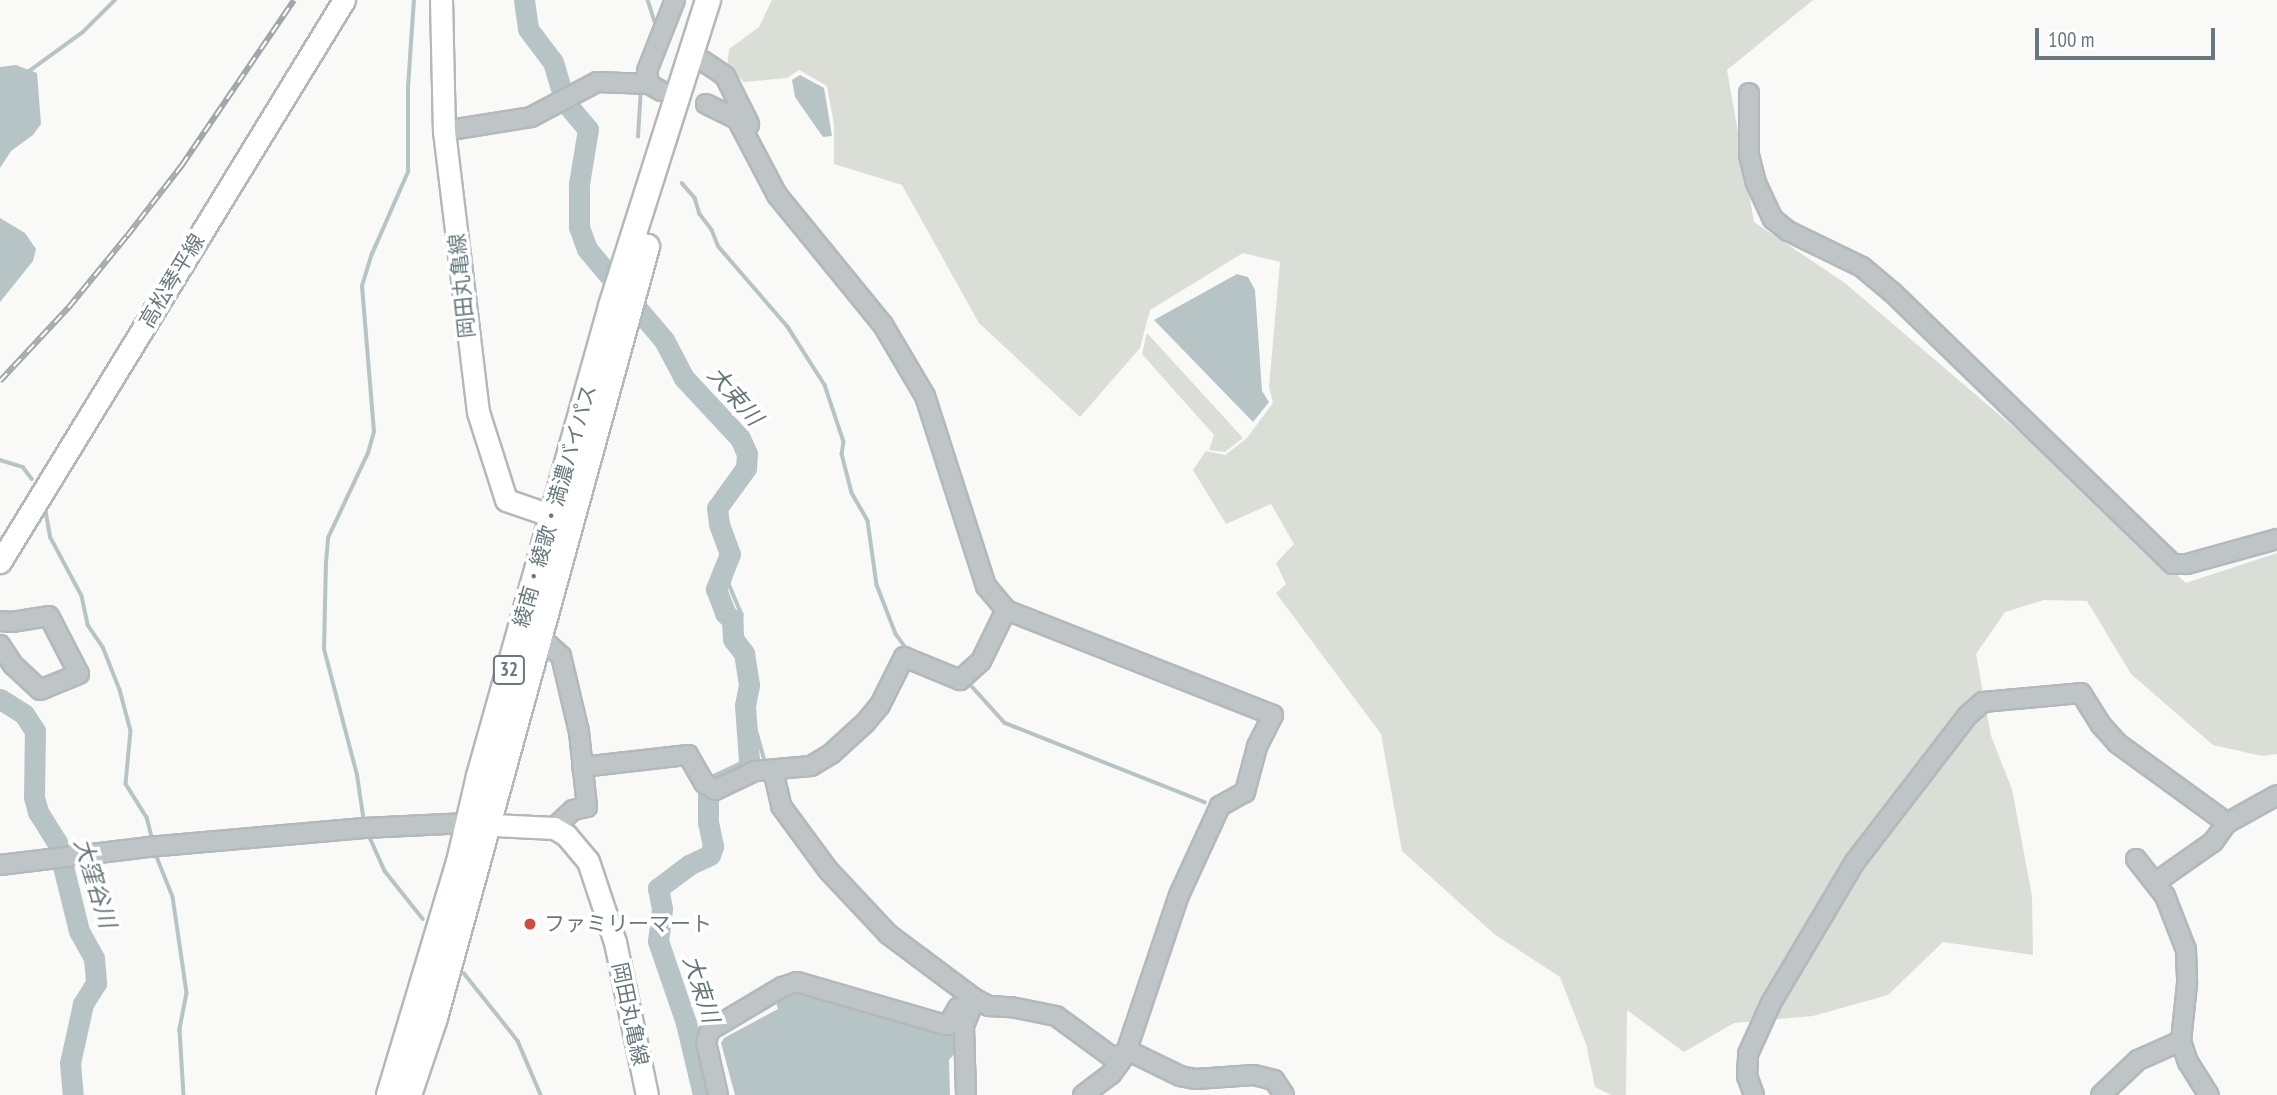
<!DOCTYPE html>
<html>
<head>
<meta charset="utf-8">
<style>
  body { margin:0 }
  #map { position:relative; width:2277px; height:1095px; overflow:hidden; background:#f9f9f8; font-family:"PT Sans Narrow","Noto Sans JP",sans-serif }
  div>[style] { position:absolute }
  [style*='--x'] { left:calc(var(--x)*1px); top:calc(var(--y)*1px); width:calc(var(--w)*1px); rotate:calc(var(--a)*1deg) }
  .green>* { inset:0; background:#dbded7 }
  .water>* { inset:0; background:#b7c4c6 }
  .stream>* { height:3.5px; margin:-1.75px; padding:0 1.75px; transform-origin:1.75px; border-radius:1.75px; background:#b7c4c6 }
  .river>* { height:21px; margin:-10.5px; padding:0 10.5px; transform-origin:10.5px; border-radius:10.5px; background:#b7c4c6 }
  .roads { filter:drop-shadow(2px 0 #b3b9bb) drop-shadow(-2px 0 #b3b9bb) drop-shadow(0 2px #b3b9bb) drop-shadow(0 -2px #b3b9bb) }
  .minor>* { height:18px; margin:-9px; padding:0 9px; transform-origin:9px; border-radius:9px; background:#bfc5c7 }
  .major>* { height:21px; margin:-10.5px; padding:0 10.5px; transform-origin:10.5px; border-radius:10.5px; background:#fff }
  .highway>* { height:24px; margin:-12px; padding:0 12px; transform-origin:12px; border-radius:12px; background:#fff }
  .rail>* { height:6px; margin-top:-3px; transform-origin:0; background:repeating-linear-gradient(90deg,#fff 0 10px,#a0a8ab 0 20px); box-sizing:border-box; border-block:2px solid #a0a8ab }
  .dots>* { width:19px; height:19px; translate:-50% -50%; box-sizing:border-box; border:4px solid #fff; border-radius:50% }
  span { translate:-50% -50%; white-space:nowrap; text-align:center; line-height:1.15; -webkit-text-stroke:7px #fff; paint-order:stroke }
  .shield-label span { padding:2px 5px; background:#fff; border:2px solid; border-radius:5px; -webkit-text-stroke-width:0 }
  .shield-label { font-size:19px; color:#67797f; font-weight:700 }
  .street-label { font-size:21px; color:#67797f }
  .poi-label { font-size:21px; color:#67797f }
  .left { translate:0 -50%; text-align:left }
  .water-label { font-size:23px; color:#637678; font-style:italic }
  .scale { position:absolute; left:2035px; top:28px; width:180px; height:32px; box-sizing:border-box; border:4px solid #67797f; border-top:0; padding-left:9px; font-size:21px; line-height:24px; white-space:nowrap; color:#67797f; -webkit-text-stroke:5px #fff; paint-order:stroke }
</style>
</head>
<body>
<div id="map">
  <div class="green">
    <div style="clip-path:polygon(772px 0,1813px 0,1727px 70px,1754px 222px,1845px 283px,2045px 454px,2186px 583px,2277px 553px,2277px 754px,2262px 756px,2213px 745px,2131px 674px,2087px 601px,2044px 600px,2005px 612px,1976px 654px,1991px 736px,2012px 789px,2032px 896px,2033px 955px,1943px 942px,1888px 995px,1813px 1016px,1734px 1023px,1684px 1052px,1627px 1010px,1626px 1095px,1611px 1095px,1595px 1087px,1586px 1044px,1560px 977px,1494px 934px,1402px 851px,1381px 734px,1276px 593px,1286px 584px,1276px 563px,1294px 544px,1271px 504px,1226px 524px,1193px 470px,1206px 451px,1225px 455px,1247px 438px,1273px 403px,1269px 387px,1280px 262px,1243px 253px,1150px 310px,1140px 348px,1080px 417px,979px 323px,902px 185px,834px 164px,834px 125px,827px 86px,799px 70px,787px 78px,744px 82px,727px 68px,729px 49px,759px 27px)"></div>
    <div style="clip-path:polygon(1147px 333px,1243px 438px,1225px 452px,1209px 450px,1214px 435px,1142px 354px)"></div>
  </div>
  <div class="water">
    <div style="clip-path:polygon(16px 65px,37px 73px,41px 124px,33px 135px,11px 151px,0 168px,0 67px)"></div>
    <div style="clip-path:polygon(800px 75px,824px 88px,832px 136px,823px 137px,795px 97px,792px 80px)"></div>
    <div style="clip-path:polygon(0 218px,25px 233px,36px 249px,33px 261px,0 302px)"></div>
    <div style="clip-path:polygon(1237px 274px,1248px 277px,1255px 290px,1262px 391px,1269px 402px,1253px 422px,1154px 320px)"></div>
    <div style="clip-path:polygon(795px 990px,959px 1032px,960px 1047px,949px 1060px,950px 1095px,735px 1095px,721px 1043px,724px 1038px,778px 1009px,776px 1003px)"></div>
  </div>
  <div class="stream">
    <div style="--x:648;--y:0;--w:29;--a:72"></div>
    <div style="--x:28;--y:72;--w:68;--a:-36"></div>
    <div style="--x:83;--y:32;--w:45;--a:-45"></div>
    <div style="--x:638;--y:137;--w:49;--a:-86.5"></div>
    <div style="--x:682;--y:183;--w:20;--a:49"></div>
    <div style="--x:695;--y:198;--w:17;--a:73"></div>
    <div style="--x:700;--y:214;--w:20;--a:53"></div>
    <div style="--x:712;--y:230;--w:18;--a:68"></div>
    <div style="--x:719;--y:247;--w:106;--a:49.2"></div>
    <div style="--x:788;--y:327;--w:69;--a:57.5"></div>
    <div style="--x:825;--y:385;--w:60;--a:71.6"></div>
    <div style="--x:844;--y:442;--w:12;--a:99"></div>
    <div style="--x:842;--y:454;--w:40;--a:75.6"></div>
    <div style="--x:852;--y:493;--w:32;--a:60"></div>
    <div style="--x:868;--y:521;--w:65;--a:82"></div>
    <div style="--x:877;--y:585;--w:53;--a:68.8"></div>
    <div style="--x:896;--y:634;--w:22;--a:54"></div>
    <div style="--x:0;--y:460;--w:24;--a:17"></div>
    <div style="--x:23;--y:467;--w:15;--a:53"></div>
    <div style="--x:46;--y:511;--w:27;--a:80"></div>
    <div style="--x:51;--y:538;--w:66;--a:61.9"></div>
    <div style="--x:82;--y:596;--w:30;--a:78"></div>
    <div style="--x:88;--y:625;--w:27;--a:56"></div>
    <div style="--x:103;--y:647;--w:46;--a:68.4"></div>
    <div style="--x:120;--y:690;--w:42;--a:75"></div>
    <div style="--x:131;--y:731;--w:53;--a:95.4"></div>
    <div style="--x:126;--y:784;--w:39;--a:58"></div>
    <div style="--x:147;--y:817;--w:21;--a:76"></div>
    <div style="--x:727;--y:546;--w:8;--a:40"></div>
    <div style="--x:733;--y:551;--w:8;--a:76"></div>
    <div style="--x:735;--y:559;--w:26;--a:103"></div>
    <div style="--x:729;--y:584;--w:33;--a:67"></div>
    <div style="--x:742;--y:614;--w:19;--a:90"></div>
    <div style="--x:742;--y:633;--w:52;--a:76.8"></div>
    <div style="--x:754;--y:684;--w:34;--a:92"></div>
    <div style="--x:753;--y:718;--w:49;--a:74.5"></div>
    <div style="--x:968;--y:682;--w:55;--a:47.9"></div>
    <div style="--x:1005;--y:723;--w:215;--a:21.6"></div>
    <div style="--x:364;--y:823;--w:49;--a:-98.3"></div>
    <div style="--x:357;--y:775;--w:130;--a:-104.7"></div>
    <div style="--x:324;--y:649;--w:86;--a:-88.7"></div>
    <div style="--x:326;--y:563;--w:25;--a:-85"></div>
    <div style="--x:328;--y:538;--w:94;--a:-64.8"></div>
    <div style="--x:368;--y:453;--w:22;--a:-74"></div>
    <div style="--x:374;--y:432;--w:146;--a:-94.7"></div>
    <div style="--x:362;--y:286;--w:34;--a:-73"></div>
    <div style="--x:372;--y:254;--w:90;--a:-66.3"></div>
    <div style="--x:408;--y:172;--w:85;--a:-90"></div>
    <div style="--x:408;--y:87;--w:87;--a:-86.1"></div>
    <div style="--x:368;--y:833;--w:42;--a:65.9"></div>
    <div style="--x:385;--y:871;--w:61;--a:51.6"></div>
    <div style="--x:155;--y:852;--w:48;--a:68.2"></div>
    <div style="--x:173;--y:897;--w:97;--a:81.7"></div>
    <div style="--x:187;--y:993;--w:38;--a:101"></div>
    <div style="--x:180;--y:1030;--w:65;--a:86.5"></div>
    <div style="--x:64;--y:866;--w:93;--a:-6.8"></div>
    <div style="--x:464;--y:973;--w:87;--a:51.5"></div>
    <div style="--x:518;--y:1041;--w:59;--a:66.9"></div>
    <div style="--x:1092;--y:1053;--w:16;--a:30"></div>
    <div style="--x:1256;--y:1084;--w:17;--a:21"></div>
  </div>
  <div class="river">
    <div style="--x:524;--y:0;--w:29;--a:82"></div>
    <div style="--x:528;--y:29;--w:41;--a:52.9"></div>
    <div style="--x:553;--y:62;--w:42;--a:73.3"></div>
    <div style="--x:565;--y:102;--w:35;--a:50"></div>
    <div style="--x:588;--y:129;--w:56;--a:99.3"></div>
    <div style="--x:579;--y:184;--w:43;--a:90"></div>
    <div style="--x:579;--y:227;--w:23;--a:70"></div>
    <div style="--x:587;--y:249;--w:119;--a:49.8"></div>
    <div style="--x:664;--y:340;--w:43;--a:62.2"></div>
    <div style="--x:684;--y:378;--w:82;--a:47"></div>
    <div style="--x:740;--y:438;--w:17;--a:66"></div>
    <div style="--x:747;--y:454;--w:14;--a:94"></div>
    <div style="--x:746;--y:468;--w:49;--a:125.9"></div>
    <div style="--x:717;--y:508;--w:16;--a:83"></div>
    <div style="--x:719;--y:524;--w:32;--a:70"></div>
    <div style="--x:730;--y:554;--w:38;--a:112"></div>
    <div style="--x:716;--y:589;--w:26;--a:69"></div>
    <div style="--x:725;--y:613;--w:10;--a:45"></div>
    <div style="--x:732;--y:620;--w:19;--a:87"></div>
    <div style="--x:733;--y:639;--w:18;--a:52"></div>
    <div style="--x:744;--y:653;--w:32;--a:81"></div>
    <div style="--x:749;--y:685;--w:21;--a:101"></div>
    <div style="--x:745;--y:706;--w:55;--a:85.8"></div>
    <div style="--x:749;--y:761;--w:8;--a:104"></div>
    <div style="--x:747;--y:769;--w:33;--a:155"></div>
    <div style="--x:717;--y:783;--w:14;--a:129"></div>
    <div style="--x:708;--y:794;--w:28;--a:90"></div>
    <div style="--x:708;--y:822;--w:25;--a:78"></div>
    <div style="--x:713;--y:846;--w:9;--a:108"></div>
    <div style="--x:710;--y:855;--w:23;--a:155"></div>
    <div style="--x:689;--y:865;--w:39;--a:143"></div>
    <div style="--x:658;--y:888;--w:21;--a:79"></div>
    <div style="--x:662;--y:909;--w:32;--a:97"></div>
    <div style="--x:658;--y:941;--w:87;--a:71.1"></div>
    <div style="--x:686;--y:1023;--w:74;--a:76.7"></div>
    <div style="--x:0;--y:699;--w:28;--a:32"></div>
    <div style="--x:24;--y:714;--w:20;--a:57"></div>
    <div style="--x:35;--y:731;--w:66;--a:90.9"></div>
    <div style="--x:34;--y:797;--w:16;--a:75"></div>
    <div style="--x:38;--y:812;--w:36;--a:58"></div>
    <div style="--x:57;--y:842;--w:92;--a:76.1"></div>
    <div style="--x:79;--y:931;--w:31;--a:61"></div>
    <div style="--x:94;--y:958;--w:25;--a:85"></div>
    <div style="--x:96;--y:983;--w:25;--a:122"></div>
    <div style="--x:83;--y:1004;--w:60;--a:102.4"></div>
    <div style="--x:70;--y:1063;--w:32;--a:85"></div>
  </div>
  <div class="roads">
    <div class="minor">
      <div style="--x:703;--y:61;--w:27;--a:34"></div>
      <div style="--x:725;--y:76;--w:54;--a:63.4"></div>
      <div style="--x:649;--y:84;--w:13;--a:-99"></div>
      <div style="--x:647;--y:71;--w:76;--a:-68.5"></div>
      <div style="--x:1749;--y:93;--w:62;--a:90"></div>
      <div style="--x:1749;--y:155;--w:29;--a:76"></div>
      <div style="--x:1756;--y:183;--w:40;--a:65"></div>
      <div style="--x:1773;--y:219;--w:19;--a:39"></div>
      <div style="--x:1788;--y:231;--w:82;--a:25.9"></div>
      <div style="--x:1862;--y:267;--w:39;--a:40"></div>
      <div style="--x:1892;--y:292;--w:391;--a:44.1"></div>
      <div style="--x:2173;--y:564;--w:14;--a:0"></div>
      <div style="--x:2187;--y:564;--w:93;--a:-15.5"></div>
      <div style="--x:706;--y:104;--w:34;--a:26"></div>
      <div style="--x:737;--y:119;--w:86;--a:62.2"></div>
      <div style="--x:777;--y:195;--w:168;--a:50.8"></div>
      <div style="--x:883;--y:325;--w:82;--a:59.4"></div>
      <div style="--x:925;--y:396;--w:200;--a:72.2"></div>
      <div style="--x:986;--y:586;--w:31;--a:50"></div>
      <div style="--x:1006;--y:610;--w:287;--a:21.5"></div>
      <div style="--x:1273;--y:715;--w:36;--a:117"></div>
      <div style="--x:1257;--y:747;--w:47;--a:104.9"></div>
      <div style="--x:1245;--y:792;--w:29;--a:151"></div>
      <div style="--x:1220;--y:806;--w:98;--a:114.7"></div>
      <div style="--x:1179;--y:895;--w:169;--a:108.6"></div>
      <div style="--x:1125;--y:1055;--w:24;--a:126"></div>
      <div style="--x:1111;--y:1074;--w:35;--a:143"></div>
      <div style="--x:444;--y:131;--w:88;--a:-9.1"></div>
      <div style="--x:531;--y:117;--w:75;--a:-27.9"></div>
      <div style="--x:597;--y:82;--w:52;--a:2.2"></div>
      <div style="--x:649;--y:84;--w:14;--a:30"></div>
      <div style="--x:0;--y:621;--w:12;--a:5"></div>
      <div style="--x:12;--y:622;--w:37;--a:-9"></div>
      <div style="--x:49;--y:616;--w:65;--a:62.7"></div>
      <div style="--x:79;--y:674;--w:42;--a:157.7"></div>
      <div style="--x:40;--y:690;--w:37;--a:-137"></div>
      <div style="--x:13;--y:665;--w:24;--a:-123"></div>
      <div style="--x:541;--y:638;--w:27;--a:42"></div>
      <div style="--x:561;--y:656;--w:78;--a:76.7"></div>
      <div style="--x:579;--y:732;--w:75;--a:83.9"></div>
      <div style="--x:587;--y:807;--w:14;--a:168"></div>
      <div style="--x:573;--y:810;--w:26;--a:137"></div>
      <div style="--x:582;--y:767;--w:107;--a:-6.5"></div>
      <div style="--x:688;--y:755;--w:32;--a:60"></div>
      <div style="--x:704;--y:783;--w:13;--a:32"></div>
      <div style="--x:715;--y:790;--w:44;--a:-25.4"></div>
      <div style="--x:755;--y:771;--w:56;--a:-5.1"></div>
      <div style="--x:811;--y:766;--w:23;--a:-31"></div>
      <div style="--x:831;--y:754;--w:46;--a:-42.4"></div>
      <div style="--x:865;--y:723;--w:23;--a:-50"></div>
      <div style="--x:880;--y:705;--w:54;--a:-63.4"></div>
      <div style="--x:904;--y:657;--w:61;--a:22.3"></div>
      <div style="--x:960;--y:680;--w:28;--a:-42"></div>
      <div style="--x:981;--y:661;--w:57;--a:-63.9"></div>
      <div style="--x:773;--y:770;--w:37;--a:77"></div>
      <div style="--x:781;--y:806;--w:79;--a:53.7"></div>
      <div style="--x:828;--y:870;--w:88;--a:46.8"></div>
      <div style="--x:888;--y:934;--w:109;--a:36.8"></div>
      <div style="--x:975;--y:999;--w:16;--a:27"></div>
      <div style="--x:989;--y:1006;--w:22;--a:3"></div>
      <div style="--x:1011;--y:1007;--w:46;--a:11.3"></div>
      <div style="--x:1056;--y:1016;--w:69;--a:36.2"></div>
      <div style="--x:1112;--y:1057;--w:20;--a:-15"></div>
      <div style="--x:1131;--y:1052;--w:55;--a:26.1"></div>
      <div style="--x:1180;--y:1076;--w:16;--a:11"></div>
      <div style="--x:1196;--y:1079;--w:58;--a:-3.9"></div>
      <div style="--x:1254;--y:1075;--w:21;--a:14"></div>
      <div style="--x:1274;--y:1080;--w:18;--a:56"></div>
      <div style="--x:2136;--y:859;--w:47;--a:51.9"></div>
      <div style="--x:2165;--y:896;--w:58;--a:68.7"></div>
      <div style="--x:2186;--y:950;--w:34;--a:88"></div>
      <div style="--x:2187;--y:984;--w:57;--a:96"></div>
      <div style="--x:2181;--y:1041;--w:22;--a:72"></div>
      <div style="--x:2188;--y:1062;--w:39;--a:58"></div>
      <div style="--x:0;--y:865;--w:149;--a:-6.9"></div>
      <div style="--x:148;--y:847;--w:217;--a:-5"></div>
      <div style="--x:364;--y:828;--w:104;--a:-2.8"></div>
      <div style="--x:2156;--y:882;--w:70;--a:-35.1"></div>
      <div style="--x:2213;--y:842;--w:24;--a:-54"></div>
      <div style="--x:2227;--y:823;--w:57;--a:-29.2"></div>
      <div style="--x:718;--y:1095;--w:54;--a:-102.8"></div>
      <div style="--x:706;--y:1042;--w:13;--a:-72"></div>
      <div style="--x:710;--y:1030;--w:84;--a:-30.8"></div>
      <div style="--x:782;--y:987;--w:16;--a:-18"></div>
      <div style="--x:797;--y:982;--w:154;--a:16.2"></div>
      <div style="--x:945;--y:1025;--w:3;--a:0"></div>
      <div style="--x:948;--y:1025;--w:20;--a:-60"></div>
      <div style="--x:958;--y:1008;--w:12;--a:5"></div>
      <div style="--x:966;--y:1095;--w:69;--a:-91.7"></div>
      <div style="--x:964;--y:1026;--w:29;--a:-68"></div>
      <div style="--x:1754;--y:1095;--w:20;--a:-110"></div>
      <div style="--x:1747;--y:1076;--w:22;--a:-87"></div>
      <div style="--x:1748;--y:1054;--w:56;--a:-65.7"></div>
      <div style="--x:1771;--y:1003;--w:163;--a:-59.3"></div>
      <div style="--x:1854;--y:863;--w:187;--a:-52.4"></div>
      <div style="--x:1968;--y:715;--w:20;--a:-41"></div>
      <div style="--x:1983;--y:702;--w:98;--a:-5.2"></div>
      <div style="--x:2081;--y:693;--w:38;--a:58"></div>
      <div style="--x:2101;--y:725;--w:24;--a:48"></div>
      <div style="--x:2117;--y:743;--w:136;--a:36"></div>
      <div style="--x:2101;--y:1095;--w:51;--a:-43.4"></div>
      <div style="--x:2138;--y:1060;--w:47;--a:-23.8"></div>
    </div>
    <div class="major">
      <div style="--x:441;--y:0;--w:131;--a:88.7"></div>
      <div style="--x:444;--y:131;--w:283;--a:83.1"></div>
      <div style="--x:478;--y:412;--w:92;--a:72.3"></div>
      <div style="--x:506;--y:500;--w:65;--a:19"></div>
      <div style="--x:0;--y:562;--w:659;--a:-58.53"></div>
      <div style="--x:474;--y:824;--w:80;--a:2.9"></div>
      <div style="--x:554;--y:828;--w:14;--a:30"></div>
      <div style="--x:566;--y:835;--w:34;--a:50"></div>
      <div style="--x:588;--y:861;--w:85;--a:71.6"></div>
      <div style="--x:615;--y:942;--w:156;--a:78.2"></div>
    </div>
    <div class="highway">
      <div style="--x:389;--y:1095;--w:243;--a:-73.3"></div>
      <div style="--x:459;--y:862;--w:88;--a:-76.9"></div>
      <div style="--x:479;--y:776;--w:488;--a:-74.3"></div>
      <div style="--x:611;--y:306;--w:321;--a:-72.4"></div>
      <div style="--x:409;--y:1095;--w:81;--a:-71.3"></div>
      <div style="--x:435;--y:1018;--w:800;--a:-74.63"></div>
    </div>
  </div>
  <div class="rail">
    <div style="--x:0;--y:381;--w:101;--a:-47"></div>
    <div style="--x:69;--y:307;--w:92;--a:-50.8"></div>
    <div style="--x:127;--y:236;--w:90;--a:-52.2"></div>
    <div style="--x:182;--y:165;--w:199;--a:-55.8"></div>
  </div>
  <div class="dots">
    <div style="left:530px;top:924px;background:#d04b41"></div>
  </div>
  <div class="shield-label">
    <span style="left:509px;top:670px">32</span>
  </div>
  <div class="street-label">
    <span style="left:172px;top:281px;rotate:-59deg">高松琴平線</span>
    <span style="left:462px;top:286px;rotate:-96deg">岡田丸亀線</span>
    <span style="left:555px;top:506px;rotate:-74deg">綾南・綾歌・満濃バイパス</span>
    <span style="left:630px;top:1014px;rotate:78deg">岡田丸亀線</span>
  </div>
  <div class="poi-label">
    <span class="left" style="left:544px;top:924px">ファミリーマート</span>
  </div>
  <div class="water-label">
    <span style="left:735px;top:396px;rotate:49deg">大束川</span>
    <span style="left:95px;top:883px;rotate:73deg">大窪谷川</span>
    <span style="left:701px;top:989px;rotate:72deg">大束川</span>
  </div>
  <div class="scale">100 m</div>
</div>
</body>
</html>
